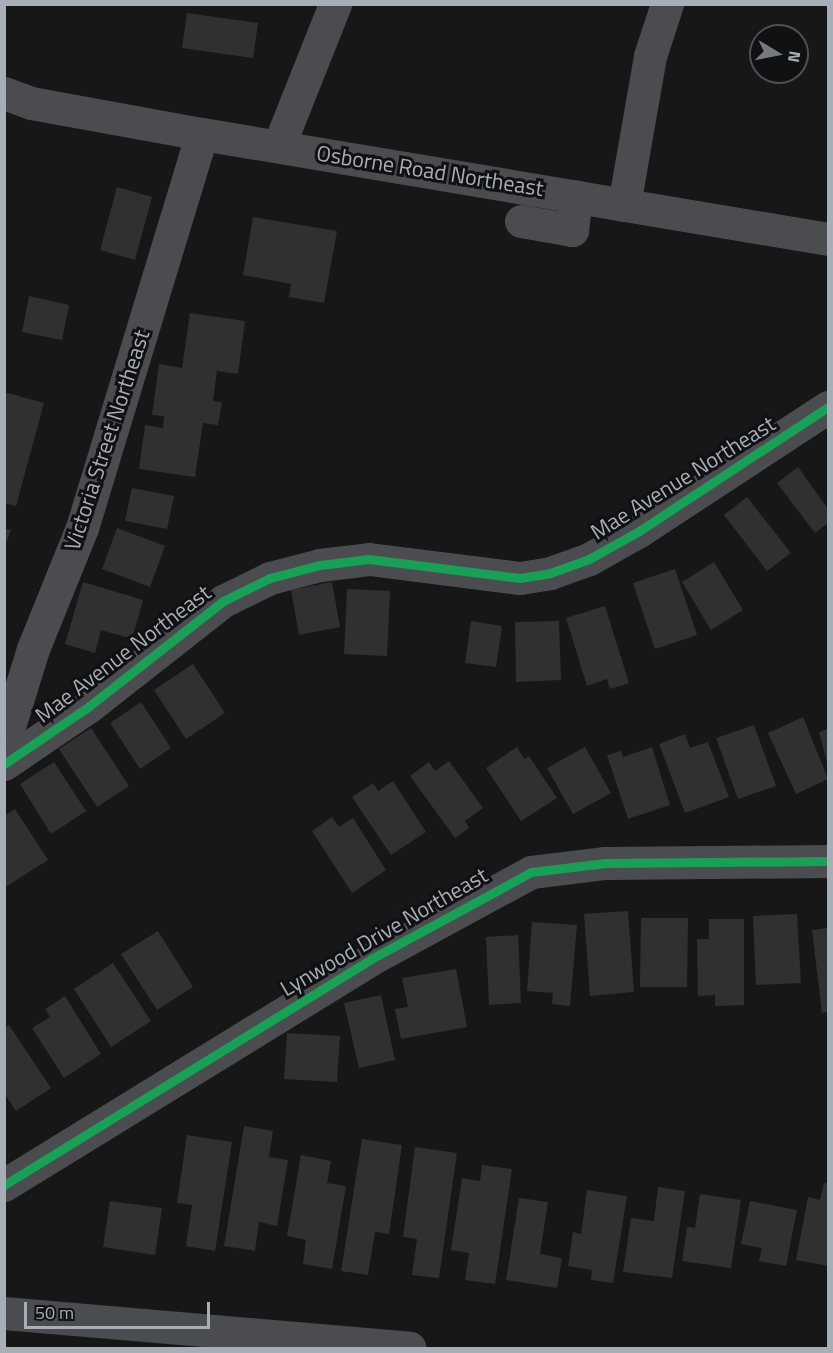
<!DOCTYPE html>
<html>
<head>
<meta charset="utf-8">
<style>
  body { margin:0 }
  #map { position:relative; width:833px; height:1353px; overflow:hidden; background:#171717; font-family:"Titillium Web",sans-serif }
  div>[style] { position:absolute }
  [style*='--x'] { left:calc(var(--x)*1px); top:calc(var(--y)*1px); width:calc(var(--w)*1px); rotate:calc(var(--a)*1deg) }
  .building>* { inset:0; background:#303031 }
  .minor>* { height:33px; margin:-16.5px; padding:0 16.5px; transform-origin:16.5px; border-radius:16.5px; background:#4b4c50 }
  .cycleway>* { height:9px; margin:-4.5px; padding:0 4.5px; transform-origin:4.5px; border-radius:4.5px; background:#1a9f57 }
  span { translate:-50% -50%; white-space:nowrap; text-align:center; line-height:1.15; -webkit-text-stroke:6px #111113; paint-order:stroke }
  .street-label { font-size:22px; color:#a8aeb8 }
  .frame { position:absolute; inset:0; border:6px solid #a8aeb8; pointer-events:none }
  .north { position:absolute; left:749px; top:24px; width:60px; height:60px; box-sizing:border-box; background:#111113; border:2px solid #4d5055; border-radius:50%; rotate:100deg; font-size:16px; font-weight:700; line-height:24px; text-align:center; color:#a8aeb8 }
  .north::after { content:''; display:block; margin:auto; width:21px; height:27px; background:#757980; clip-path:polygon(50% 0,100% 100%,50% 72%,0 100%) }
  .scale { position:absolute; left:24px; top:1302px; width:186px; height:27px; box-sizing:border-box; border:3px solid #a8aeb8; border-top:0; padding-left:8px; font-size:18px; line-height:21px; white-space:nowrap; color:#a8aeb8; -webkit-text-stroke:4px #111113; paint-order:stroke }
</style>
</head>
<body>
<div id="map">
  <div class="building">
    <div style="clip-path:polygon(187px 13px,258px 23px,253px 58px,182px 48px)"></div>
    <div style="clip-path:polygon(117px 187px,152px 197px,135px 260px,100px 250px)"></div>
    <div style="clip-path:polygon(253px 217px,337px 231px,324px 303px,289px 297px,291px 284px,243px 275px)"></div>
    <div style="clip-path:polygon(29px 296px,69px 305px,62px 340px,22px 332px)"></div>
    <div style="clip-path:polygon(190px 313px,245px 321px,238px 374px,217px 371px,213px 401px,222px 402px,218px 425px,203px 423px,195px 477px,139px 469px,145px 425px,163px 428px,164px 416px,152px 415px,159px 364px,182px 368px)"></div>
    <div style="clip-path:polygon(4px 392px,44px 403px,16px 506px,4px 503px)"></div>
    <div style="clip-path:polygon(798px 467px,828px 509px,828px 523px,815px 533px,777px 483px)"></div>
    <div style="clip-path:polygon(132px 488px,174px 496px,167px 529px,125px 521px)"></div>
    <div style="clip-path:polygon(747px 497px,791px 553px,767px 571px,724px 515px)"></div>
    <div style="clip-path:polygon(4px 528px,11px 530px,5px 546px,4px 546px)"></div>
    <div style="clip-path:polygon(117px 528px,165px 546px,150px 587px,102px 569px)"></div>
    <div style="clip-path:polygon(714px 562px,743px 610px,711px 630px,682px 582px)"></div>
    <div style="clip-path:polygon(675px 569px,697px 635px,655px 649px,633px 583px)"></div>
    <div style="clip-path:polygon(83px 582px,143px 600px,132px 639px,101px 630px,95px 653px,65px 644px)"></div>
    <div style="clip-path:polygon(332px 582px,340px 627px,299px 635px,291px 590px)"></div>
    <div style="clip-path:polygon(347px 589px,390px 591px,387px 656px,344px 654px)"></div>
    <div style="clip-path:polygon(605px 606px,629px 683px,610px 689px,607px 679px,587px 686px,566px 618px)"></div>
    <div style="clip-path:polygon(471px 621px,502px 626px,496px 667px,465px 663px)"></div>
    <div style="clip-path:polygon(559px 621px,561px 680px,516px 682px,515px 622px)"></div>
    <div style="clip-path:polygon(193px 664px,225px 713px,186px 739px,154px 690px)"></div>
    <div style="clip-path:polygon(141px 702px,171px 748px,140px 769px,110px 723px)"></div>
    <div style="clip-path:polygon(803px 717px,828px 779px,796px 794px,768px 733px)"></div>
    <div style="clip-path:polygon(754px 725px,776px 786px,738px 799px,716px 738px)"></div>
    <div style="clip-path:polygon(91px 728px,129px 786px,97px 807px,59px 749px)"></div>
    <div style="clip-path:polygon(828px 729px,828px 766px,819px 732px)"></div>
    <div style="clip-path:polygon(685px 734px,690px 748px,708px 742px,729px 797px,685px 813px,659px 744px)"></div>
    <div style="clip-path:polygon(517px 747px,524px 759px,529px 756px,557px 798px,521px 821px,486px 768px)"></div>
    <div style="clip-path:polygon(585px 747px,611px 793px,573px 814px,547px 768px)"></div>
    <div style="clip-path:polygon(652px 747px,670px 805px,628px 819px,607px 755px,621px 751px,623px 757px)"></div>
    <div style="clip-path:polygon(449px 761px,483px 808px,465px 821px,469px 828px,455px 838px,410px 776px,429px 762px,435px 771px)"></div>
    <div style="clip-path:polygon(54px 762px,86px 811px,51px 834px,20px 784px)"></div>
    <div style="clip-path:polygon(393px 781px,426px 832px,391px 855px,352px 797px,373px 783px,378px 791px)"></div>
    <div style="clip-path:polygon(15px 809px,48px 860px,4px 888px,4px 816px)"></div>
    <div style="clip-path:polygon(332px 817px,339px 827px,353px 818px,386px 870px,352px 893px,312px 831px)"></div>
    <div style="clip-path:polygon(628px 911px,634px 992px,590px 996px,584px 914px)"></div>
    <div style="clip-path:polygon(797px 914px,801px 983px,756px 985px,753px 916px)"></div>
    <div style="clip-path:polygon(641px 918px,688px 918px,687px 987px,640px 987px)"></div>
    <div style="clip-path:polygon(709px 919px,744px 919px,744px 1005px,715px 1006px,715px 995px,698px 996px,697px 939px,709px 939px)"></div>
    <div style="clip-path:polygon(532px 922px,577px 925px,570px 1006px,552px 1004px,553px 993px,527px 991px)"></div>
    <div style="clip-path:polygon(828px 928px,828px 1012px,822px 1013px,812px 930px)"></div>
    <div style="clip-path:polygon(158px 931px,193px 987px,157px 1010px,121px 954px)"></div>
    <div style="clip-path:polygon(518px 935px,521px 1003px,489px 1005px,486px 937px)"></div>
    <div style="clip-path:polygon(113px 963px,151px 1021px,111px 1047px,74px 989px)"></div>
    <div style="clip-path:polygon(456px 969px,467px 1027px,401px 1039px,395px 1009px,408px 1007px,402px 978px)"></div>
    <div style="clip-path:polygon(381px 995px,395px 1060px,359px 1068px,344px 1003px)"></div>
    <div style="clip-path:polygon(65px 996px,101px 1054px,64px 1078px,32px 1028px,50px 1017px,45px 1009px)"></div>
    <div style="clip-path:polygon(9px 1025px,51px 1088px,16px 1111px,4px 1093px,4px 1028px)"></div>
    <div style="clip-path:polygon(287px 1033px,340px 1036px,337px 1082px,284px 1079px)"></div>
    <div style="clip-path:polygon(244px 1126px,273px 1131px,269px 1157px,288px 1160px,277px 1226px,259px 1222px,255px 1251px,224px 1246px)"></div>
    <div style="clip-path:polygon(187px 1135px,232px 1142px,215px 1251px,186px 1246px,192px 1205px,177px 1203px)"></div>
    <div style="clip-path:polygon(362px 1139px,402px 1145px,389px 1234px,375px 1232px,368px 1275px,341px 1271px)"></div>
    <div style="clip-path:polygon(415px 1147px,457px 1153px,439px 1278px,412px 1275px,417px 1239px,403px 1237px)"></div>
    <div style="clip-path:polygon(301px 1155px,331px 1161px,327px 1183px,346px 1186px,332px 1269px,303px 1264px,306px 1240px,287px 1236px)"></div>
    <div style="clip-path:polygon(482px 1165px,512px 1169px,495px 1284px,465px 1280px,469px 1253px,451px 1250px,462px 1178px,480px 1181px)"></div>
    <div style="clip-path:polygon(824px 1183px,828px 1184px,828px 1266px,796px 1260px,808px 1197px,820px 1200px)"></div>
    <div style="clip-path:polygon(658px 1187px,685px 1191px,672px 1278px,623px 1272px,631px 1218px,654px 1221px)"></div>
    <div style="clip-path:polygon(587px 1190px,627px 1196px,613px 1283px,591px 1280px,592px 1270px,568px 1266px,573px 1232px,581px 1234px)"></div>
    <div style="clip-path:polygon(700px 1194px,741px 1200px,731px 1268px,682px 1261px,687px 1227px,695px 1228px)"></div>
    <div style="clip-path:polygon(519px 1198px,548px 1202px,540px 1254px,562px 1258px,557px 1288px,506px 1280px)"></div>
    <div style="clip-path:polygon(110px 1201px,162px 1208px,155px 1255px,103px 1247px)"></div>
    <div style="clip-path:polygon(750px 1201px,797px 1210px,786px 1266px,759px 1261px,762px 1248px,741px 1244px)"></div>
  </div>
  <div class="minor">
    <div style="--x:4;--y:93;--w:29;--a:20"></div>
    <div style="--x:31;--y:103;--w:174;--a:10.3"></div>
    <div style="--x:202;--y:134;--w:635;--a:9.52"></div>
    <div style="--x:279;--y:145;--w:152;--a:-68.3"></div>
    <div style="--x:624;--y:205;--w:151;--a:-80.1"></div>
    <div style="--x:650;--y:56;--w:55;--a:-71.9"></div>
    <div style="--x:521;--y:221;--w:52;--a:10"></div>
    <div style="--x:572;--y:230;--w:34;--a:-83"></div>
    <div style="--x:4;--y:743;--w:98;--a:-72.9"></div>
    <div style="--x:33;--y:649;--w:131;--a:-68"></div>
    <div style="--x:82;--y:528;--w:412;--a:-73.1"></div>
    <div style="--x:4;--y:764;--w:102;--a:-34.2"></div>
    <div style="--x:88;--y:707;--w:172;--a:-38.1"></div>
    <div style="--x:223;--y:601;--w:52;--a:-26.1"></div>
    <div style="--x:270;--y:578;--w:52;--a:-14.6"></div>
    <div style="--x:320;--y:565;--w:49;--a:-7"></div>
    <div style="--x:369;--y:559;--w:152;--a:7.2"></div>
    <div style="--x:520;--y:578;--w:30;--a:-9"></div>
    <div style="--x:550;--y:573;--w:41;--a:-19.7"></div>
    <div style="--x:589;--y:559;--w:57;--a:-29.2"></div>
    <div style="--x:639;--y:531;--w:226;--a:-33.3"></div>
    <div style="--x:4;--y:1185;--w:431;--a:-31.6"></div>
    <div style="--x:371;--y:959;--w:182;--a:-28.5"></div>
    <div style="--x:531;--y:872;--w:75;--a:-6.9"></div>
    <div style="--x:605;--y:863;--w:223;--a:-0.5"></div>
    <div style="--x:4;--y:1313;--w:407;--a:4.9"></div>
  </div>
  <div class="cycleway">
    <div style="--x:4;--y:764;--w:102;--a:-34.2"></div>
    <div style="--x:88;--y:707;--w:172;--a:-38.1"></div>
    <div style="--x:223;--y:601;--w:52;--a:-26.1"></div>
    <div style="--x:270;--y:578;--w:52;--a:-14.6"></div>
    <div style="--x:320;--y:565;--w:49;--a:-7"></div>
    <div style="--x:369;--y:559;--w:152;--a:7.2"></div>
    <div style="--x:520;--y:578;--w:30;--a:-9"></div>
    <div style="--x:550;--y:573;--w:41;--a:-19.7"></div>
    <div style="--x:589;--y:559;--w:57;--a:-29.2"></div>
    <div style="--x:639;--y:531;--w:226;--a:-33.3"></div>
    <div style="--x:4;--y:1185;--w:431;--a:-31.6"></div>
    <div style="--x:371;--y:959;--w:182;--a:-28.5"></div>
    <div style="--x:531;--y:872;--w:75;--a:-6.9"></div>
    <div style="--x:605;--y:863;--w:223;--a:-0.5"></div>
  </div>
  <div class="street-label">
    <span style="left:430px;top:171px;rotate:9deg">Osborne Road Northeast</span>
    <span style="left:107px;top:440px;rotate:-72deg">Victoria Street Northeast</span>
    <span style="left:683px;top:478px;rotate:-32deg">Mae Avenue Northeast</span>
    <span style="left:123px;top:654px;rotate:-37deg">Mae Avenue Northeast</span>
    <span style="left:384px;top:932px;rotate:-30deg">Lynwood Drive Northeast</span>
  </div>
  <div class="frame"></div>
  <div class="north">N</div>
  <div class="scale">50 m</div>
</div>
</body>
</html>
